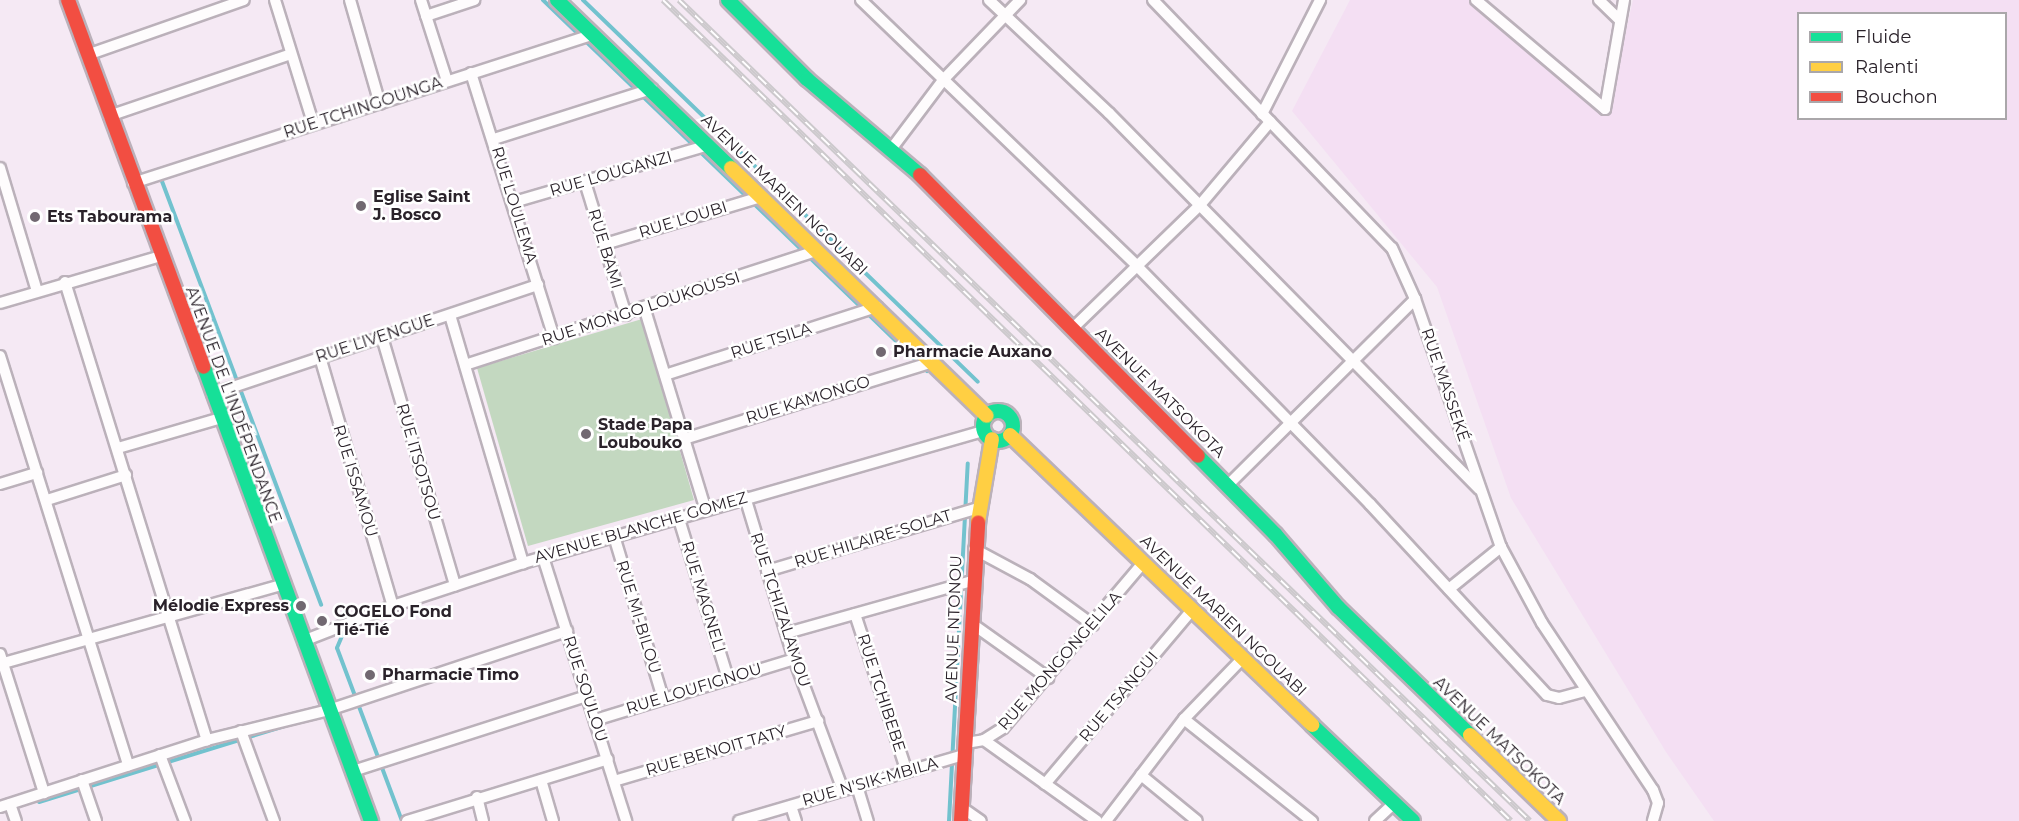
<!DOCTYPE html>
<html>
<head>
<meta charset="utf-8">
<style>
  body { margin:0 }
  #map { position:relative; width:2019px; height:821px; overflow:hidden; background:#f5e9f4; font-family:Montserrat,sans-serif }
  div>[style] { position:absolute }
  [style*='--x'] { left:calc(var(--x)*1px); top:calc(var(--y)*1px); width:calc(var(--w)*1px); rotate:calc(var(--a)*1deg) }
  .built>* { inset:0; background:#f4dff3 }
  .green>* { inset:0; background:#c3d8c0 }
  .stream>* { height:4px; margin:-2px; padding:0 2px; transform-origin:2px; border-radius:2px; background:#72c2ce }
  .roads { filter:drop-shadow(2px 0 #bbb1ba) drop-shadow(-2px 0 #bbb1ba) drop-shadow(0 2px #bbb1ba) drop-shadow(0 -2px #bbb1ba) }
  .street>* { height:10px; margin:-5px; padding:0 5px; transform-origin:5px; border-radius:5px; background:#fefcfd }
  .fast>* { height:14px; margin:-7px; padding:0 7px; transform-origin:7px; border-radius:7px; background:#16e098 }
  .fast>.ring { margin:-7px; padding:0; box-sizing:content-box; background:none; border:14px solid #16e098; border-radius:50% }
  .slow>* { height:14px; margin:-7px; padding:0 7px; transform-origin:7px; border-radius:7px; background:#ffcf43 }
  .jam>* { height:14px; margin:-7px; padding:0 7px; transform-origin:7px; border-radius:7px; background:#f24e42 }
  .rail>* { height:6px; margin-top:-3px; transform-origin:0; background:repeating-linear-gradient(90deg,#fff 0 11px,#ccc9cc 0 22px); box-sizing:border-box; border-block:2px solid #ccc9cc }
  .dots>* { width:16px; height:16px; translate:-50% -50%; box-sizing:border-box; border:3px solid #fff; border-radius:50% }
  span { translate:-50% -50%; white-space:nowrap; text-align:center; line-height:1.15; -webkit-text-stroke:5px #fff; paint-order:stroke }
  .street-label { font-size:16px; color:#2a222a }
  .poi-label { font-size:16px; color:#2a222a; font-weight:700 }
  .left { translate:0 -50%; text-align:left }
  .right { translate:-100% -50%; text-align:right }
  .legend { position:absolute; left:1797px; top:12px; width:210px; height:108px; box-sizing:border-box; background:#fff; border:2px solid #aaa7aa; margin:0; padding:8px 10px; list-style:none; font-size:18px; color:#2a222a }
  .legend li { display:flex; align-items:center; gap:12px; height:30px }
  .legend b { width:30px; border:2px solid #aaa7aa }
</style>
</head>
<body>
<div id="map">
  <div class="built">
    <div style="clip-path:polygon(evenodd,1350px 0,1472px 0,1607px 115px,1633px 0,2019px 0,2019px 821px,1714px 821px,1666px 752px,1511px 498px,1437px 287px,1292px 111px,1350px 0,1798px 14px,2006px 14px,2006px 118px,1798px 118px,1798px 14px)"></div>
  </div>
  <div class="green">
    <div style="clip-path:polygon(642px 319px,694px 500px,528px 546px,477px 368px)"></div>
  </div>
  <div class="stream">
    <div style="--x:543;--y:0;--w:534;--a:44.01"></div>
    <div style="--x:583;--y:0;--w:549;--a:44.04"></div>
    <div style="--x:160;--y:176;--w:458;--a:69.4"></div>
    <div style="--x:359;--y:627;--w:19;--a:152"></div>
    <div style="--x:342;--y:636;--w:13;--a:113"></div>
    <div style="--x:337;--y:648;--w:185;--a:69.4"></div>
    <div style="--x:39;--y:802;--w:257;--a:-17.2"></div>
    <div style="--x:949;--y:821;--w:358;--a:-87"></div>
  </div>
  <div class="roads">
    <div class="street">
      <div style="--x:275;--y:0;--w:129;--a:72.8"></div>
      <div style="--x:350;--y:0;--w:108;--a:73.9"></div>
      <div style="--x:421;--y:0;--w:85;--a:72.2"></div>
      <div style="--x:861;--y:0;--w:383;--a:43.9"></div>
      <div style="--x:1137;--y:266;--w:333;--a:45.6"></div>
      <div style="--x:1370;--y:504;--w:260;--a:47.2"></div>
      <div style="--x:1547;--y:695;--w:12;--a:14"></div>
      <div style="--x:1559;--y:698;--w:27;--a:-15"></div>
      <div style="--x:989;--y:0;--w:165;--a:43.3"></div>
      <div style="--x:1109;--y:113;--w:528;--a:45.46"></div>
      <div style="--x:1153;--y:0;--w:344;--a:46.1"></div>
      <div style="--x:1392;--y:248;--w:56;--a:65.7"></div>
      <div style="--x:1415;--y:299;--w:262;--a:70.9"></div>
      <div style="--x:1501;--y:547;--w:86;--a:61.7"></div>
      <div style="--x:1542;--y:623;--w:201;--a:56.4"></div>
      <div style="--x:1653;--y:790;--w:14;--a:69"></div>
      <div style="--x:1658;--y:803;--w:19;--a:106"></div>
      <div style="--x:1476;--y:0;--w:169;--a:40.2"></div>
      <div style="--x:1605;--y:109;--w:111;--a:-80.1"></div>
      <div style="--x:1599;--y:0;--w:29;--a:44"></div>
      <div style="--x:426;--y:16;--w:51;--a:-18.4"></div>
      <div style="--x:87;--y:55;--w:166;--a:-19.3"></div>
      <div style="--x:471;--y:73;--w:278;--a:72.6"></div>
      <div style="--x:1262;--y:114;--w:128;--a:-63"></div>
      <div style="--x:109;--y:116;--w:192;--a:-18.8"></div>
      <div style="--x:494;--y:139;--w:166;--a:-17.6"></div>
      <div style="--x:892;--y:148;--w:86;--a:-53"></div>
      <div style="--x:944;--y:79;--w:110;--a:-46.1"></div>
      <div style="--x:0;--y:168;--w:128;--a:73.3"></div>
      <div style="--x:585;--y:182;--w:139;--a:72.9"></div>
      <div style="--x:133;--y:183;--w:484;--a:-17.9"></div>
      <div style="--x:514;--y:202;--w:203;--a:-16.3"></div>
      <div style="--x:605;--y:244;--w:163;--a:-16.8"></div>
      <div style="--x:65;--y:282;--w:480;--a:72.8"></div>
      <div style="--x:0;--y:303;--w:168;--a:-16.3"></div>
      <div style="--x:645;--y:310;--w:207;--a:73.1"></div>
      <div style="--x:450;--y:315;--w:259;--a:73.6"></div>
      <div style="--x:1073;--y:328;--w:177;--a:-44.1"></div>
      <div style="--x:1200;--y:205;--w:109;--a:-49.9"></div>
      <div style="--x:382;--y:337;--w:259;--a:73.6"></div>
      <div style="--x:0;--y:356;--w:429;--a:72.6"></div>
      <div style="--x:320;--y:357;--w:259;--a:73.7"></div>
      <div style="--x:465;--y:365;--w:369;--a:-18"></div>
      <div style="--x:665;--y:375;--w:223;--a:-17.8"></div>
      <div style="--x:212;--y:394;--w:344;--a:-18.5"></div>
      <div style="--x:684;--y:439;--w:260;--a:-17.2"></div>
      <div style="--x:118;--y:448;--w:107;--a:-16.2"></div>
      <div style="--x:0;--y:484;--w:39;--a:-17"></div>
      <div style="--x:1228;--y:485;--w:264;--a:-44.8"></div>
      <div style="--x:745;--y:497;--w:169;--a:73.2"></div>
      <div style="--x:794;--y:659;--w:140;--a:69.5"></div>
      <div style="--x:47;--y:500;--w:83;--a:-17.6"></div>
      <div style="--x:678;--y:516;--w:170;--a:72.9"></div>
      <div style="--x:614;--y:536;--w:169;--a:73.2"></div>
      <div style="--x:974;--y:549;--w:64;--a:28.2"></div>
      <div style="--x:1030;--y:579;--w:78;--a:36.1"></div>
      <div style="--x:543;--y:557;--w:277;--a:72.5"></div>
      <div style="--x:767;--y:571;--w:221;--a:-16.6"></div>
      <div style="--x:1449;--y:589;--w:67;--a:-38.9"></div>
      <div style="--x:855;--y:614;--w:166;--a:71.8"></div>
      <div style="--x:971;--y:623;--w:95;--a:35.5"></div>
      <div style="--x:787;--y:633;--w:192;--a:-15.7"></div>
      <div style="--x:303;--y:641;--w:97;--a:-21.3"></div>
      <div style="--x:393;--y:606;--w:137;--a:-18.3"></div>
      <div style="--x:523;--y:563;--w:480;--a:-16"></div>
      <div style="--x:0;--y:654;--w:146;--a:72.4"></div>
      <div style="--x:0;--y:664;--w:292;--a:-15.7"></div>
      <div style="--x:1184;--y:719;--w:164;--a:38.6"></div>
      <div style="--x:595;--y:720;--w:208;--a:-17"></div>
      <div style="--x:241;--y:731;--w:96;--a:69.9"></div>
      <div style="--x:984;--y:740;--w:139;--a:35.6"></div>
      <div style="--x:966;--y:743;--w:18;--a:-9"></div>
      <div style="--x:984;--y:740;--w:22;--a:-32"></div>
      <div style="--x:1003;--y:728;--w:218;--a:-49.7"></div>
      <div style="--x:160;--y:755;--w:71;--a:69.3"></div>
      <div style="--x:353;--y:771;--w:246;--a:-17.8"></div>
      <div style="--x:1141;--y:775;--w:72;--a:39.4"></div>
      <div style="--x:82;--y:780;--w:43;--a:71.1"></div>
      <div style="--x:541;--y:780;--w:43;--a:73.7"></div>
      <div style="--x:614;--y:781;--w:213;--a:-16.4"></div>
      <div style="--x:1045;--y:784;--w:229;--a:-49.8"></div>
      <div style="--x:857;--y:786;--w:37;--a:73"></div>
      <div style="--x:477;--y:797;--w:25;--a:76"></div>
      <div style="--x:10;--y:804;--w:18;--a:71"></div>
      <div style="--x:791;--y:806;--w:16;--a:72"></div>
      <div style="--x:0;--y:807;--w:218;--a:-17.9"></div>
      <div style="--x:207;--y:740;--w:126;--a:-13.8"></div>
      <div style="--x:329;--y:710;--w:251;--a:-18.4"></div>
      <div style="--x:961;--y:807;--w:24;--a:35"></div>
      <div style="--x:407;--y:821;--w:210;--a:-17.1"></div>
      <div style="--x:739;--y:821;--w:237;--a:-16.4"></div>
      <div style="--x:1106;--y:821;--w:128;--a:-52.6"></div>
      <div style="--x:1184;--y:719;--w:85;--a:-46"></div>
      <div style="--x:1375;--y:821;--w:26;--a:-43"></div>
    </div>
    <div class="fast">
      <div style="--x:557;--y:0;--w:242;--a:44"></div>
      <div style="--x:728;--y:0;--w:112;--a:45"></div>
      <div style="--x:807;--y:79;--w:148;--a:40.3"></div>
      <div style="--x:204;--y:367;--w:484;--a:69.8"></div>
      <div class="ring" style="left:983px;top:411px;width:16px;height:16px"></div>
      <div style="--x:1198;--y:456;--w:111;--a:45.4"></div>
      <div style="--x:1276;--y:535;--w:95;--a:49.3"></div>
      <div style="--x:1338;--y:607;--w:184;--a:44.1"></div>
      <div style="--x:1312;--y:725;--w:139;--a:43.5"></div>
    </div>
    <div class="slow">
      <div style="--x:731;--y:168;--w:356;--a:44.1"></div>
      <div style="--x:1010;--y:435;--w:419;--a:43.8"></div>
      <div style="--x:978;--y:522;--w:84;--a:-80.4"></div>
      <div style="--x:1470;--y:735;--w:124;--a:44"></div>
    </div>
    <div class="jam">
      <div style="--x:68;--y:0;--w:391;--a:69.7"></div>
      <div style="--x:920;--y:175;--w:395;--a:45.3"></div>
      <div style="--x:961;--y:821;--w:299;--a:-86.7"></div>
    </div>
  </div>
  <div class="rail">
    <div style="--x:663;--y:0;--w:1180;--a:44.07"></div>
    <div style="--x:679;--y:0;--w:1182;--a:43.97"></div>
  </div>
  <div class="dots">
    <div style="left:361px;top:206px;background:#716871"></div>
    <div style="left:35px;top:217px;background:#716871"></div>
    <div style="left:881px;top:352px;background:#716871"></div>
    <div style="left:586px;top:434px;background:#716871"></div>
    <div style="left:301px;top:606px;background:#716871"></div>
    <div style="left:322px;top:621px;background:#716871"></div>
    <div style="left:370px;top:675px;background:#716871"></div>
  </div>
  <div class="street-label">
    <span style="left:363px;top:108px;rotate:-18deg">RUE TCHINGOUNGA</span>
    <span style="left:611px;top:174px;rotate:-16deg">RUE LOUGANZI</span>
    <span style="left:784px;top:195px;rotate:44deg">AVENUE MARIEN NGOUABI</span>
    <span style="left:514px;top:205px;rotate:73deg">RUE LOULEMA</span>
    <span style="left:683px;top:220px;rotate:-17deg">RUE LOUBI</span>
    <span style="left:605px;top:249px;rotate:73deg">RUE BAMI</span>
    <span style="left:641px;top:309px;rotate:-18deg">RUE MONGO LOUKOUSSI</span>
    <span style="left:375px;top:339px;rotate:-18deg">RUE LIVENGUE</span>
    <span style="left:771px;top:341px;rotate:-18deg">RUE TSILA</span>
    <span style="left:1445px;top:385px;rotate:71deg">RUE MASSEKÉ</span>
    <span style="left:1160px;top:393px;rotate:45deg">AVENUE MATSOKOTA</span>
    <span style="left:808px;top:400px;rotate:-17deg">RUE KAMONGO</span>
    <span style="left:233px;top:405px;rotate:70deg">AVENUE DE L'INDÉPENDANCE</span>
    <span style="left:418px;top:462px;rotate:74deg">RUE ITSOTSOU</span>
    <span style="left:355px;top:481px;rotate:73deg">RUE ISSAMOU</span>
    <span style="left:641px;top:528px;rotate:-16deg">AVENUE BLANCHE GOMEZ</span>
    <span style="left:873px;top:539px;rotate:-17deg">RUE HILAIRE-SOLAT</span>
    <span style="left:703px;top:597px;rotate:73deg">RUE MAGNELI</span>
    <span style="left:780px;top:610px;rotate:72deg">RUE TCHIZALAMOU</span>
    <span style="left:1223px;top:616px;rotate:44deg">AVENUE MARIEN NGOUABI</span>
    <span style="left:638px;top:617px;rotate:73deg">RUE MI-BILOU</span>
    <span style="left:954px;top:629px;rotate:-88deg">AVENUE NTONOU</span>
    <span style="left:1060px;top:661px;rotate:-49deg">RUE MONGONGELILA</span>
    <span style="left:585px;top:689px;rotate:72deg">RUE SOULOU</span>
    <span style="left:694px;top:689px;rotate:-17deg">RUE LOUFIGNOU</span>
    <span style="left:881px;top:693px;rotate:72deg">RUE TCHIBEBE</span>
    <span style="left:1119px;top:697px;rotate:-50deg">RUE TSANGUI</span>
    <span style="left:1499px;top:741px;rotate:44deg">AVENUE MATSOKOTA</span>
    <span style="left:716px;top:751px;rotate:-16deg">RUE BENOIT TATY</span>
    <span style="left:870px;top:782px;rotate:-16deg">RUE N'SIK-MBILA</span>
  </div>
  <div class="poi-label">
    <span class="left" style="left:373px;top:206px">Eglise Saint<br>J. Bosco</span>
    <span class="left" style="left:47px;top:217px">Ets Tabourama</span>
    <span class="left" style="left:893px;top:352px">Pharmacie Auxano</span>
    <span class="left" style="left:598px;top:434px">Stade Papa<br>Loubouko</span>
    <span class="right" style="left:289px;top:606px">Mélodie Express</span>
    <span class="left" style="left:334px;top:621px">COGELO Fond<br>Tié-Tié</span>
    <span class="left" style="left:382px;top:675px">Pharmacie Timo</span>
  </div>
  <ul class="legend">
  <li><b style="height:8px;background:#16e098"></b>Fluide</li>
  <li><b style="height:8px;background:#ffcf43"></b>Ralenti</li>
  <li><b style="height:8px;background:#f24e42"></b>Bouchon</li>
  </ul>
</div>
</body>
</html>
